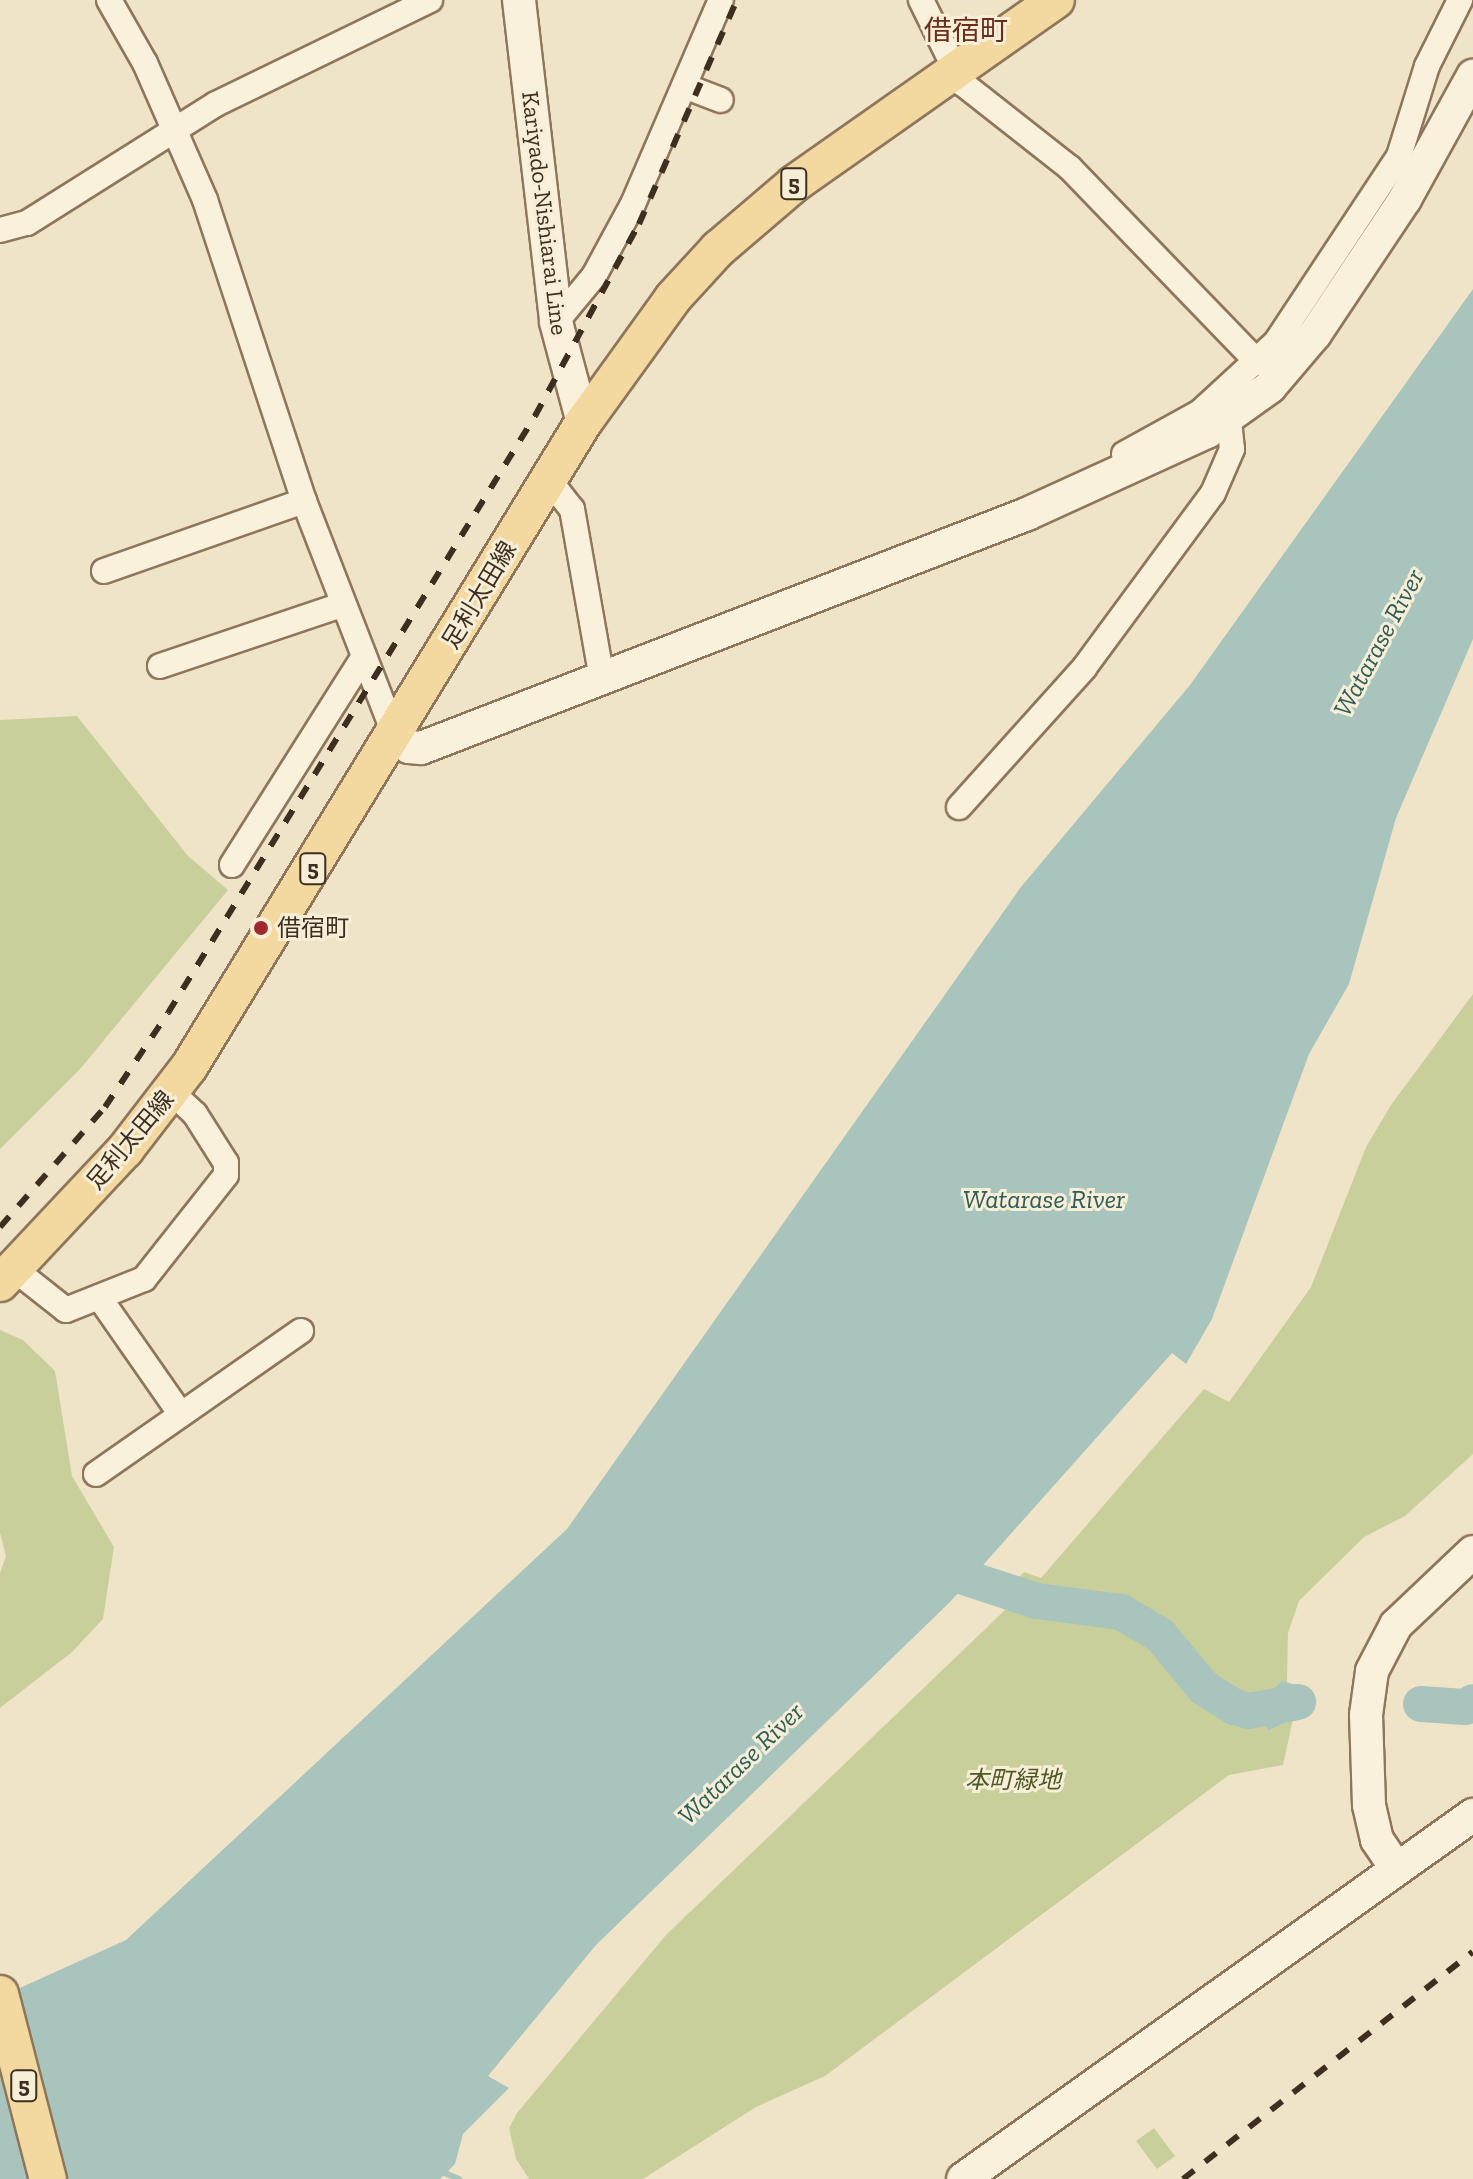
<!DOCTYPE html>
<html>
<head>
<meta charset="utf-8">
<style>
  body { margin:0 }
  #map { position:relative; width:1473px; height:2179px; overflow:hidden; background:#f0e4c8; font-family:"Zilla Slab","Noto Sans JP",serif }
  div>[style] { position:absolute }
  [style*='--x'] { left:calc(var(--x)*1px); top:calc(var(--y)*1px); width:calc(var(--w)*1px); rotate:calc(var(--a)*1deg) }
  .green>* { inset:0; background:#c9cf9b }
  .water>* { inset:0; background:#a9c4bc }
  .stream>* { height:6px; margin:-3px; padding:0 3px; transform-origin:3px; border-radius:3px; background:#a9c4bc }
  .river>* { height:36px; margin:-18px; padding:0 18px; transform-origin:18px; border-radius:18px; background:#a9c4bc }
  .roads { filter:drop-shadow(2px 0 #8d765c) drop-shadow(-2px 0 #8d765c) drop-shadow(0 2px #8d765c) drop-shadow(0 -2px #8d765c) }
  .street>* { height:24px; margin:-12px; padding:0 12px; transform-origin:12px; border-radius:12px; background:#faf1dc }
  .secondary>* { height:32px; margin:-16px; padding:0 16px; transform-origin:16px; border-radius:16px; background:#faf1dc }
  .primary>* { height:36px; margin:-18px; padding:0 18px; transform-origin:18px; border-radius:18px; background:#f3d9a0 }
  .rail>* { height:6px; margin-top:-3px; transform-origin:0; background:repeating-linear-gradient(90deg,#3d2e20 0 14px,transparent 0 28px) }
  .dots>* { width:22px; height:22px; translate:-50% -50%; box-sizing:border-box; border:4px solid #f7eed8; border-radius:50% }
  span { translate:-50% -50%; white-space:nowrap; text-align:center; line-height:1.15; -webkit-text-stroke:6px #f7eed8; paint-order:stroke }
  .shield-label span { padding:2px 6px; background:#f7eed8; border:2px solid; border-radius:6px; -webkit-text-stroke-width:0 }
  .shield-label { font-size:22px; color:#3d2e20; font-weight:700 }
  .street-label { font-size:24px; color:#3d2e20 }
  .poi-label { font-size:24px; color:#3d2e20 }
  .left { translate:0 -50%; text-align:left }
  .park-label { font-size:24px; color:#4d5a26; font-style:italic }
  .water-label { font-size:26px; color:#2f5d5a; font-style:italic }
  .quarter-label { font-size:28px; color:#6b2e1e }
</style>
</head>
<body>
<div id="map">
  <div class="green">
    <div style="clip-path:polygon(77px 716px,188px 856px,228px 890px,81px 1068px,0 1149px,0 720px)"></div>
    <div style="clip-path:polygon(1473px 994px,1473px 1454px,1405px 1516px,1364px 1537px,1299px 1601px,1288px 1633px,1287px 1683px,1281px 1682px,1272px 1693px,1268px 1731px,1293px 1719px,1283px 1765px,1229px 1775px,825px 2076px,756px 2107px,643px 2179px,529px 2179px,516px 2159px,509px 2128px,517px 2113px,666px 1935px,1005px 1610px,995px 1603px,1024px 1572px,1041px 1578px,1204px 1389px,1229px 1402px,1311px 1287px,1366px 1147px,1391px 1105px)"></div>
    <div style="clip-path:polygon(0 1330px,23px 1340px,55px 1371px,72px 1476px,114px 1547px,103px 1619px,72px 1652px,0 1708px,0 1573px,6px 1556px,0 1533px)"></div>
    <div style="clip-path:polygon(1154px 2128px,1175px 2156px,1157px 2169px,1136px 2141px)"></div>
  </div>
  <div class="water">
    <div style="clip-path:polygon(1473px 289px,1473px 639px,1396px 818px,1349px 984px,1309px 1054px,1212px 1319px,1186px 1364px,1172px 1353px,951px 1601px,596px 1945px,488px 2076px,509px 2088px,463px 2134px,455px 2164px,440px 2179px,0 2179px,0 1997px,126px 1940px,567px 1529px,1021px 887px,1190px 685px)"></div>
    <div style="clip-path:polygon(1282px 1681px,1300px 1686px,1298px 1709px,1293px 1719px,1268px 1731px,1260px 1702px)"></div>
  </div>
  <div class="stream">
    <div style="--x:440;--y:2171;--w:21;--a:23"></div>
  </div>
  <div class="river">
    <div style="--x:942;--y:1570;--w:100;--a:18.1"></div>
    <div style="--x:1037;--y:1601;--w:85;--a:7.5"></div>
    <div style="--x:1121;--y:1612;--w:45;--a:30.5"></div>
    <div style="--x:1160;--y:1635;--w:69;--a:50.3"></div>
    <div style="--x:1204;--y:1688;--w:36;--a:32"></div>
    <div style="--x:1235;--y:1707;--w:14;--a:17"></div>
    <div style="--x:1248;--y:1711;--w:51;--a:-10.2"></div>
    <div style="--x:1421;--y:1704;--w:44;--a:3.9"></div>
    <div style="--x:1465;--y:1707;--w:9;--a:-32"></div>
  </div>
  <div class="roads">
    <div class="street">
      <div style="--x:109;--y:0;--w:73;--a:60.3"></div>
      <div style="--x:145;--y:63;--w:150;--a:66.3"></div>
      <div style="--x:205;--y:200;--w:317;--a:71.8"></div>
      <div style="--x:304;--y:501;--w:252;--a:68.8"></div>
      <div style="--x:921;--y:0;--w:93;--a:63.7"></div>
      <div style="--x:962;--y:83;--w:137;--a:38.2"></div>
      <div style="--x:1070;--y:168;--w:271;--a:46"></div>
      <div style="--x:687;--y:87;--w:36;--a:21"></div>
      <div style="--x:0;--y:230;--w:28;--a:-15"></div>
      <div style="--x:27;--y:223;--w:223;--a:-32.2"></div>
      <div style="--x:216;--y:104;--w:238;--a:-25.9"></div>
      <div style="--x:556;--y:322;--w:60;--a:-50.4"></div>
      <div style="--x:594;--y:276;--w:82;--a:-61.6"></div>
      <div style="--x:633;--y:204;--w:222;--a:-66.7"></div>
      <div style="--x:1124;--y:454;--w:87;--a:-28.9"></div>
      <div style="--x:1200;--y:412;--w:103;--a:-42.6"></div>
      <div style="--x:1276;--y:342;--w:223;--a:-56.5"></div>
      <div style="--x:1399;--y:156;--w:94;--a:-72.7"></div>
      <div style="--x:1427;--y:66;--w:74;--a:-63.4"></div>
      <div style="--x:549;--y:480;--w:37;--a:52"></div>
      <div style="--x:572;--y:509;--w:173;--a:80"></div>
      <div style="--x:104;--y:571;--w:212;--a:-19.3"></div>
      <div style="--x:160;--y:666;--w:191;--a:-18.6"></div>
      <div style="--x:959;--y:807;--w:187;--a:-48"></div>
      <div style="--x:1084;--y:668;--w:217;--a:-53.6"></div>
      <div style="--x:1213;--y:493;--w:48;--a:-66.6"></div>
      <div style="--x:1232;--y:449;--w:31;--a:-96"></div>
      <div style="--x:232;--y:865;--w:245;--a:-57.7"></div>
      <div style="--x:14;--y:1269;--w:66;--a:38.3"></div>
      <div style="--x:66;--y:1310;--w:84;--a:-21.7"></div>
      <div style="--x:144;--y:1279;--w:132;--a:-51.7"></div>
      <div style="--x:226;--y:1175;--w:12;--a:-90"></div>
      <div style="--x:226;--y:1163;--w:58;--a:-122.3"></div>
      <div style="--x:195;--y:1114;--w:33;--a:-137"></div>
      <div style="--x:99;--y:1297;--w:141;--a:55.1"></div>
      <div style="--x:96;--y:1474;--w:250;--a:-34.9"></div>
    </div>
    <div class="secondary">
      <div style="--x:519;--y:0;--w:324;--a:83.4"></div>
      <div style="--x:556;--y:322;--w:105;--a:75"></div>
      <div style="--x:395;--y:736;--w:18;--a:38"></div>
      <div style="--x:409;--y:747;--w:12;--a:5"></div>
      <div style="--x:421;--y:748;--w:650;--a:-21.11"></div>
      <div style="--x:1027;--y:514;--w:198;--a:-24.5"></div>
      <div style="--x:1207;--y:432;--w:77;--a:-35.5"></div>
      <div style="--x:1270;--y:387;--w:70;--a:-49.7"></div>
      <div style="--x:1315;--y:334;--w:162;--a:-56.3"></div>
      <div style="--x:1405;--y:199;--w:141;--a:-61.1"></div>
      <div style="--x:1396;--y:1868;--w:34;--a:-124"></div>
      <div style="--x:1377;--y:1840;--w:36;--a:-103"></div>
      <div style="--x:1369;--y:1805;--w:90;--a:-91.9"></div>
      <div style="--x:1366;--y:1715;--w:44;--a:-82.2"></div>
      <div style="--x:1372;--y:1671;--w:52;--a:-62.4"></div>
      <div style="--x:1396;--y:1625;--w:106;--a:-43.5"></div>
      <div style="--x:963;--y:2179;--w:627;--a:-35.52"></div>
    </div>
    <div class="primary">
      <div style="--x:0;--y:1283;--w:183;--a:-46.8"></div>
      <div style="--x:125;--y:1150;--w:105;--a:-52.4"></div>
      <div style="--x:189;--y:1067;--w:755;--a:-58.54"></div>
      <div style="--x:583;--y:423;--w:154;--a:-54.2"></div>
      <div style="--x:673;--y:298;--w:67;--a:-47.4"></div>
      <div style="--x:718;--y:249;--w:100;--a:-40.5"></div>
      <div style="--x:794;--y:184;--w:320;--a:-35.1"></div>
      <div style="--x:0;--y:1994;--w:191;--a:75.5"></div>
    </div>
  </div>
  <div class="rail">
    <div style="--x:0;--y:1227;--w:159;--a:-48.8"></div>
    <div style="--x:105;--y:1107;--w:113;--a:-56.2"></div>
    <div style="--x:168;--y:1013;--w:701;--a:-58.42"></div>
    <div style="--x:535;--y:416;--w:218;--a:-61.6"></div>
    <div style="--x:639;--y:224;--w:244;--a:-66.4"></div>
    <div style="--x:1183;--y:2179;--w:368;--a:-38.1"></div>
  </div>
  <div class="dots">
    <div style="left:261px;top:928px;background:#9e2a2b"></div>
  </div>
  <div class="shield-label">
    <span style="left:794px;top:184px">5</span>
    <span style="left:313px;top:869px">5</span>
    <span style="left:24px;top:2086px">5</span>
  </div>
  <div class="street-label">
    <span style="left:545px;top:213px;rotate:83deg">Kariyado-Nishiarai Line</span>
    <span style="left:479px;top:595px;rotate:-59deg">足利太田線</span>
    <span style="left:130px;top:1140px;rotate:-50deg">足利太田線</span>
  </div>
  <div class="poi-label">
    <span class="left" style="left:277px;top:928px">借宿町</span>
  </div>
  <div class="park-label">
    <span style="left:1013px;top:1780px">本町緑地</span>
  </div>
  <div class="water-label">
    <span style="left:1379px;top:643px;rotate:-62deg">Watarase River</span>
    <span style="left:1044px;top:1200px">Watarase River</span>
    <span style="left:741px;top:1764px;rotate:-44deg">Watarase River</span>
  </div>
  <div class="quarter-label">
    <span style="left:966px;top:31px">借宿町</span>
  </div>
</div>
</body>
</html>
